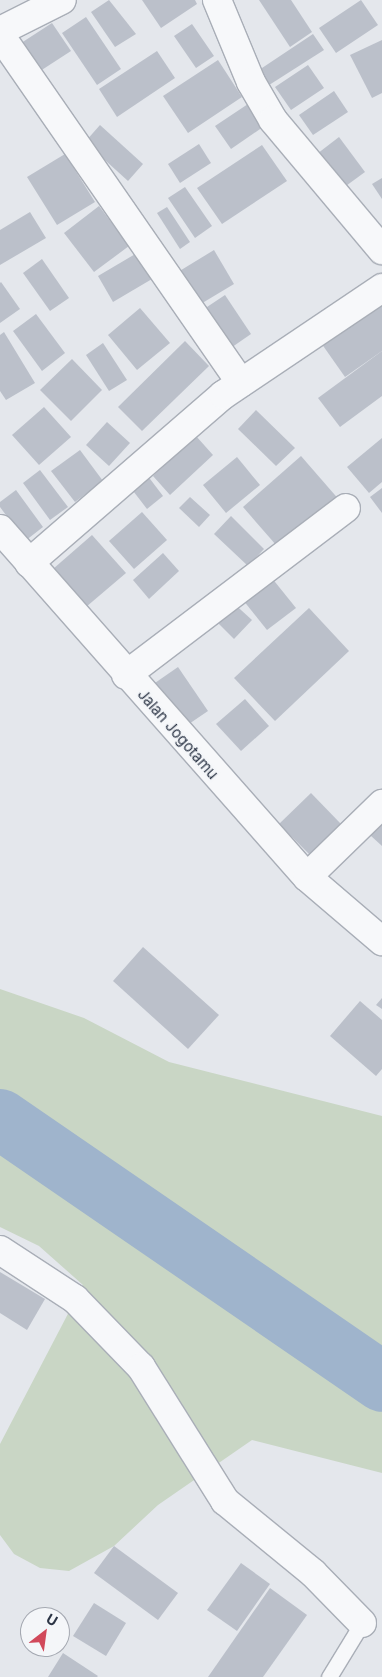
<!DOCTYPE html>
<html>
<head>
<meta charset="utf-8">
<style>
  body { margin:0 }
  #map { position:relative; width:382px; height:1677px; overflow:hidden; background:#e4e7ec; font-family:Inter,sans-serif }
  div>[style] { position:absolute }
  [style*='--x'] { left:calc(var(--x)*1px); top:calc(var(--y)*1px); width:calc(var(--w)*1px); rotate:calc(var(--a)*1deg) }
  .green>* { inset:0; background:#c9d6c5 }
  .river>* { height:60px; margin:-30px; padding:0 30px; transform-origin:30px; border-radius:30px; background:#9fb4cc }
  .building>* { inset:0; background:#bbc0ca }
  .roads { filter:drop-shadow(1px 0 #a9aeb7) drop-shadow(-1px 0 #a9aeb7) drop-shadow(0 1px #a9aeb7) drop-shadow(0 -1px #a9aeb7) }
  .lane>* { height:15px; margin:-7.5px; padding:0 7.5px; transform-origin:7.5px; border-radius:7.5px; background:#f7f8fa }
  .street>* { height:28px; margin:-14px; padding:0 14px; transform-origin:14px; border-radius:14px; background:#f7f8fa }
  span { translate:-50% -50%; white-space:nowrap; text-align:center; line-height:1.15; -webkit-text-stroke:4.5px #f4f6f9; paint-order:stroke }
  .street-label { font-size:15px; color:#2b3445 }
  .north { position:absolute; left:20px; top:1607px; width:50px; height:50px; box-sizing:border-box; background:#f4f6f9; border:1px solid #a4a8b1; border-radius:50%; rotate:30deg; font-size:14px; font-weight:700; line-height:20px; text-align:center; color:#2b3445 }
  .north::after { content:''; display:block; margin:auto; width:18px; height:22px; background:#d1495b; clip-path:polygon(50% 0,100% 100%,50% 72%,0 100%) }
</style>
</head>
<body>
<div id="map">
  <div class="green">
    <div style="clip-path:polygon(0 989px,84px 1018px,169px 1062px,382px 1116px,382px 1473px,252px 1440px,158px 1505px,114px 1546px,69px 1571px,40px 1568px,14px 1554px,0 1535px,0 1444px,83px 1285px,39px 1246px,0 1227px)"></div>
  </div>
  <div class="river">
    <div style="--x:0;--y:1119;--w:464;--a:34.5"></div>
  </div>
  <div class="building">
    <div style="clip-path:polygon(109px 0,136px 34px,115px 47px,91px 12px)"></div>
    <div style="clip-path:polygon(142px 0,195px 0,197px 4px,161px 28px)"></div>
    <div style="clip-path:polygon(259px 0,291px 0,312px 32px,290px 47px)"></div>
    <div style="clip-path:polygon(361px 0,378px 25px,336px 53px,319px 28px)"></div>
    <div style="clip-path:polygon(86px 17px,121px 69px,97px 85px,62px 33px)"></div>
    <div style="clip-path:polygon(52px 23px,71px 51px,34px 75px,15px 47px)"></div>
    <div style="clip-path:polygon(192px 24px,214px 56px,196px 68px,174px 36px)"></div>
    <div style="clip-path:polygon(313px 34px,324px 50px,266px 87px,256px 72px)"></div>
    <div style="clip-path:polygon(382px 40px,382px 93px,372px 98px,350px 55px)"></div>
    <div style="clip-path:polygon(157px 51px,175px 78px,117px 117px,99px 89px)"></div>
    <div style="clip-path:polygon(218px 60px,242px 97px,188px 133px,163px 96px)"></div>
    <div style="clip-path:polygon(308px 65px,324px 88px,291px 110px,275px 87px)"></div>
    <div style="clip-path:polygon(334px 91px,348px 112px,313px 135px,299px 115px)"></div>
    <div style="clip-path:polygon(248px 104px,263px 127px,231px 149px,215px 126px)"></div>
    <div style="clip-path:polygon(100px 125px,143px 164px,128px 181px,85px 142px)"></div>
    <div style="clip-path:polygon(339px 137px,365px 172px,339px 191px,313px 157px)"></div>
    <div style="clip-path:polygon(199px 144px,211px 163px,180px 183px,168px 164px)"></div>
    <div style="clip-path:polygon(262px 145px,287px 181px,222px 224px,197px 188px)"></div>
    <div style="clip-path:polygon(65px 154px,95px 202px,57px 225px,27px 177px)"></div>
    <div style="clip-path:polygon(382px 178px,382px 199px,372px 184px)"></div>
    <div style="clip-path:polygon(185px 187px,212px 226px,195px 238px,168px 198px)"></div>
    <div style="clip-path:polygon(99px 206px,129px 246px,94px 272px,64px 233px)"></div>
    <div style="clip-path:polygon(167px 207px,190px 242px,180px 249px,157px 213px)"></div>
    <div style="clip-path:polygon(30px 212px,46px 238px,0 265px,0 230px)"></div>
    <div style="clip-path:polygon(214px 250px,234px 284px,194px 308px,173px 275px)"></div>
    <div style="clip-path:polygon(137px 253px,152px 279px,113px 302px,98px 276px)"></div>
    <div style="clip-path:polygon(42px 259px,69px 298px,50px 311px,23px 273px)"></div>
    <div style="clip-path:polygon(1px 282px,20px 309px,0 323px,0 283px)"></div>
    <div style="clip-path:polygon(225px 295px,251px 334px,225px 352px,198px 313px)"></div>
    <div style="clip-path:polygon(382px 296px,382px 351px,345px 377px,319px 340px)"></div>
    <div style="clip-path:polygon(140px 308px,170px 343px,137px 370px,108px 335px)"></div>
    <div style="clip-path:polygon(36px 314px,65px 353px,42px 371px,13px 331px)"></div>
    <div style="clip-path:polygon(4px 332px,35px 383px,6px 400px,0 391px,0 335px)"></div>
    <div style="clip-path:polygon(185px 341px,209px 366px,142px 431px,118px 407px)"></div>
    <div style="clip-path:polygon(103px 343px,127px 380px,109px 391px,86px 355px)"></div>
    <div style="clip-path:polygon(382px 351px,382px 396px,340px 427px,318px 398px)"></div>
    <div style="clip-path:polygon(72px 359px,102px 390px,71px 421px,40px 390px)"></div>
    <div style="clip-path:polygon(44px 407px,71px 437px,39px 465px,12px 435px)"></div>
    <div style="clip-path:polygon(256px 410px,295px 448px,276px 466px,238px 429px)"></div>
    <div style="clip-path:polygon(107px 422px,130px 443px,109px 466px,86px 445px)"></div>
    <div style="clip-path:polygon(196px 436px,213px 455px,170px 495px,153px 476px)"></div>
    <div style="clip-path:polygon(382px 438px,382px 482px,369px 493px,347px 467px)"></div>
    <div style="clip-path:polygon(80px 450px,103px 481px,75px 502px,51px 471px)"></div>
    <div style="clip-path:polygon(301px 456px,341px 502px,283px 553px,243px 507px)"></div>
    <div style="clip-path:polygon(237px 457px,260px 485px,226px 513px,203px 485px)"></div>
    <div style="clip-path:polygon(40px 470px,68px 507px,50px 520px,23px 483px)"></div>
    <div style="clip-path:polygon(144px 471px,163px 496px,147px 509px,127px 483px)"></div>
    <div style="clip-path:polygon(382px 488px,382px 513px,370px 497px)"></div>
    <div style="clip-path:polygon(16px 490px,43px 527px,25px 541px,0 507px,0 502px)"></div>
    <div style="clip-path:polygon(190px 497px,210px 515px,199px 527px,179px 508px)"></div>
    <div style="clip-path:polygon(142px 512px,167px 540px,134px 569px,109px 541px)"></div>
    <div style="clip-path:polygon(231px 516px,264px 549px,248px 566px,214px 534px)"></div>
    <div style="clip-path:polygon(92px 535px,126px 573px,86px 607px,53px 569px)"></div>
    <div style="clip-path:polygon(163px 553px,179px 571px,149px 599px,133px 580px)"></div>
    <div style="clip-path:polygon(267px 572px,296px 608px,267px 630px,239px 595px)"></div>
    <div style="clip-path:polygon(230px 600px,252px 620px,234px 639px,213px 618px)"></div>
    <div style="clip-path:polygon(309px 608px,349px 651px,275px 721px,234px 678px)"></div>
    <div style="clip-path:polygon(178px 667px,208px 711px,183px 728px,152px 685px)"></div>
    <div style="clip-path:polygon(245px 699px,269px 726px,241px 751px,216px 724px)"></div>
    <div style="clip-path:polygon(311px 793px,341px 824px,310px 855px,279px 824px)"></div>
    <div style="clip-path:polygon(382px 822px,382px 846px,370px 835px)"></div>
    <div style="clip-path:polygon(143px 947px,219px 1015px,188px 1049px,113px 981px)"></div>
    <div style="clip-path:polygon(382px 998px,382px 1009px,376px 1005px)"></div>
    <div style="clip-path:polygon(360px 1001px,382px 1020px,382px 1069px,376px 1076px,330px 1036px)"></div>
    <div style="clip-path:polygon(0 1272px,45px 1299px,27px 1330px,0 1313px)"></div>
    <div style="clip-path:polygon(114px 1546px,178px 1593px,158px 1620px,94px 1573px)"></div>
    <div style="clip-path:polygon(241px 1563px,270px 1584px,237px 1631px,207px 1610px)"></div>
    <div style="clip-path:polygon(270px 1588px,307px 1615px,263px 1677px,208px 1677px)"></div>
    <div style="clip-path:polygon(94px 1603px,126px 1623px,106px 1656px,73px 1636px)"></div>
    <div style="clip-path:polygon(63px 1653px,98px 1676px,97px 1677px,48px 1677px)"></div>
  </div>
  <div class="roads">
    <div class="lane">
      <div style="--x:329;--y:1677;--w:63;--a:-58.6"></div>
    </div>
    <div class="street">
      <div style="--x:217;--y:0;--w:89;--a:67.5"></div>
      <div style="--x:251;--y:82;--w:44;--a:59.9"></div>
      <div style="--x:273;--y:120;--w:170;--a:50"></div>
      <div style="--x:0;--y:31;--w:69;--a:-26.6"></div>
      <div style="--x:0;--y:35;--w:423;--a:55.3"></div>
      <div style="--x:0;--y:529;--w:464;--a:48.6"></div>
      <div style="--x:307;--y:877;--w:99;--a:40.5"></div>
      <div style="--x:29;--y:563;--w:257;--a:-40.9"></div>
      <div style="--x:223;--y:395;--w:192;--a:-33.9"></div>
      <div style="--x:126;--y:675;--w:276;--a:-37.2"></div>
      <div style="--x:307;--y:877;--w:105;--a:-44.2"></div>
      <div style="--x:0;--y:1250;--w:90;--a:33.2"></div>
      <div style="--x:75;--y:1299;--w:95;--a:45.9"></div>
      <div style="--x:141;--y:1367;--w:158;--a:57.9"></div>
      <div style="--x:225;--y:1501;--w:114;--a:39.3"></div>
      <div style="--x:313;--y:1573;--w:70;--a:45.6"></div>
    </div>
  </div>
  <div class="street-label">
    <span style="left:178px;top:734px;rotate:49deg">Jalan Jogotamu</span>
  </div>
  <div class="north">U</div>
</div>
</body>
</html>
